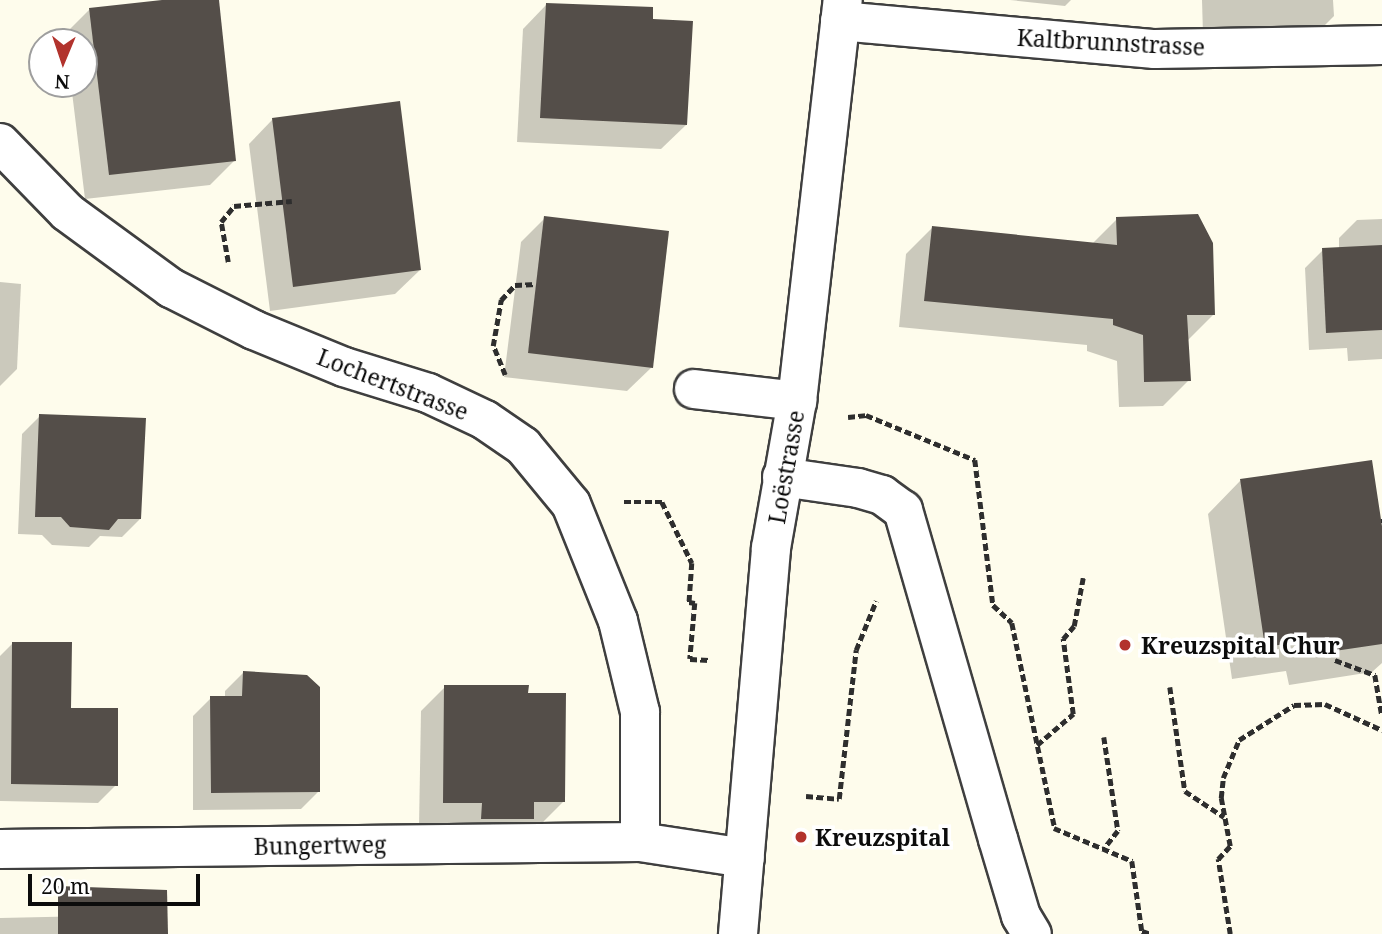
<!DOCTYPE html>
<html>
<head>
<meta charset="utf-8">
<style>
  body { margin:0 }
  #map { position:relative; width:1382px; height:934px; overflow:hidden; background:#fefcec; font-family:"Noto Serif",serif }
  div>[style] { position:absolute }
  [style*='--x'] { left:calc(var(--x)*1px); top:calc(var(--y)*1px); width:calc(var(--w)*1px); rotate:calc(var(--a)*1deg) }
  .shadow>* { inset:0; background:#0003 }
  .building>* { inset:0; background:#544e49 }
  .path>* { height:4.5px; margin-top:-2.25px; transform-origin:0; background:repeating-linear-gradient(90deg,#2e2e2e 0 7px,transparent 0 10.5px) }
  .roads { filter:drop-shadow(2px 0 #3f3f3f) drop-shadow(-2px 0 #3f3f3f) drop-shadow(0 2px #3f3f3f) drop-shadow(0 -2px #3f3f3f) }
  .minor>* { height:38px; margin:-19px; padding:0 19px; transform-origin:19px; border-radius:19px; background:#fff }
  .dots>* { width:19px; height:19px; translate:-50% -50%; box-sizing:border-box; border:4px solid #fff; border-radius:50% }
  span { translate:-50% -50%; white-space:nowrap; text-align:center; line-height:1.15; -webkit-text-stroke:7px #fff; paint-order:stroke }
  .street-label { font-size:23px; color:#0c0c0c }
  .poi-label { font-size:23px; color:#0c0c0c; font-weight:700 }
  .left { translate:0 -50%; text-align:left }
  .north { position:absolute; left:28px; top:28px; width:70px; height:70px; box-sizing:border-box; background:#fff; border:2px solid #9e9e9e; border-radius:50%; rotate:182deg; font-size:19px; font-weight:700; line-height:28px; text-align:center; color:#0c0c0c }
  .north::after { content:''; display:block; margin:auto; width:24px; height:32px; background:#b2332d; clip-path:polygon(50% 0,100% 100%,50% 72%,0 100%) }
  .scale { position:absolute; left:28px; top:874px; width:172px; height:32px; box-sizing:border-box; border:4px solid #0c0c0c; border-top:0; padding-left:9px; font-size:21px; line-height:24px; white-space:nowrap; color:#0c0c0c; -webkit-text-stroke:5px #fff; paint-order:stroke }
</style>
</head>
<body>
<div id="map">
  <div class="shadow">
    <div style="clip-path:polygon(179px 0,217px 0,234px 161px,210px 185px,85px 199px,71px 84px,84px 84px,84px 42px,66px 42px,65px 34px,90px 9px)"></div>
    <div style="clip-path:polygon(1010px 0,1071px 0,1065px 6px)"></div>
    <div style="clip-path:polygon(1202px 0,1333px 0,1334px 16px,1316px 34px,1203px 35px)"></div>
    <div style="clip-path:polygon(547px 4px,651px 21px,686px 125px,661px 149px,517px 142px,523px 29px)"></div>
    <div style="clip-path:polygon(273px 119px,420px 270px,395px 294px,270px 311px,249px 144px)"></div>
    <div style="clip-path:polygon(545px 218px,652px 367px,627px 391px,504px 377px,521px 242px)"></div>
    <div style="clip-path:polygon(1117px 219px,1213px 315px,1187px 341px,1189px 380px,1163px 406px,1119px 407px,1117px 361px,1087px 351px,1087px 345px,899px 327px,906px 254px,932px 228px,1092px 244px)"></div>
    <div style="clip-path:polygon(1382px 219px,1382px 359px,1348px 361px,1347px 348px,1309px 350px,1305px 268px,1323px 250px,1339px 249px,1339px 238px,1357px 220px)"></div>
    <div style="clip-path:polygon(0 282px,21px 284px,17px 369px,0 386px)"></div>
    <div style="clip-path:polygon(40px 416px,140px 519px,122px 537px,100px 536px,89px 547px,52px 545px,42px 535px,18px 534px,22px 434px)"></div>
    <div style="clip-path:polygon(1240px 481px,1382px 536px,1382px 663px,1372px 672px,1289px 685px,1286px 671px,1232px 679px,1208px 514px)"></div>
    <div style="clip-path:polygon(12px 644px,69px 709px,116px 785px,98px 803px,0 801px,0 656px)"></div>
    <div style="clip-path:polygon(243px 673px,319px 791px,301px 809px,193px 810px,193px 716px,211px 698px,225px 698px,225px 691px)"></div>
    <div style="clip-path:polygon(445px 687px,527px 695px,563px 802px,539px 826px,419px 827px,421px 711px)"></div>
    <div style="clip-path:polygon(90px 916px,90px 934px,0 934px,0 918px)"></div>
  </div>
  <div class="building">
    <div style="clip-path:polygon(162px 0,219px 0,236px 161px,109px 175px,89px 8px)"></div>
    <div style="clip-path:polygon(546px 3px,653px 7px,653px 19px,693px 21px,687px 125px,540px 118px)"></div>
    <div style="clip-path:polygon(400px 101px,421px 270px,293px 287px,272px 118px)"></div>
    <div style="clip-path:polygon(1198px 214px,1213px 243px,1215px 315px,1187px 315px,1191px 381px,1144px 382px,1143px 335px,1113px 325px,1113px 319px,924px 301px,932px 226px,1117px 245px,1116px 217px)"></div>
    <div style="clip-path:polygon(544px 216px,669px 231px,653px 368px,528px 353px)"></div>
    <div style="clip-path:polygon(1382px 245px,1382px 330px,1326px 333px,1322px 248px)"></div>
    <div style="clip-path:polygon(39px 414px,146px 418px,141px 519px,118px 519px,109px 530px,70px 527px,61px 517px,35px 517px)"></div>
    <div style="clip-path:polygon(1372px 460px,1382px 526px,1382px 644px,1321px 653px,1319px 639px,1265px 647px,1240px 479px)"></div>
    <div style="clip-path:polygon(12px 642px,72px 642px,71px 708px,118px 708px,118px 786px,11px 784px)"></div>
    <div style="clip-path:polygon(243px 671px,307px 675px,320px 687px,320px 792px,211px 793px,210px 696px,242px 696px)"></div>
    <div style="clip-path:polygon(444px 685px,529px 685px,528px 693px,566px 693px,565px 802px,534px 802px,534px 819px,481px 819px,482px 803px,443px 803px)"></div>
    <div style="clip-path:polygon(58px 886px,167px 890px,168px 934px,58px 934px)"></div>
  </div>
  <div class="path">
    <div style="--x:228;--y:262;--w:41;--a:-99.9"></div>
    <div style="--x:221;--y:222;--w:21;--a:-51"></div>
    <div style="--x:234;--y:206;--w:58;--a:-4.9"></div>
    <div style="--x:505;--y:375;--w:31;--a:-112"></div>
    <div style="--x:493;--y:346;--w:47;--a:-80.1"></div>
    <div style="--x:501;--y:300;--w:21;--a:-47"></div>
    <div style="--x:515;--y:285;--w:21;--a:-3"></div>
    <div style="--x:848;--y:417;--w:18;--a:-6"></div>
    <div style="--x:866;--y:415;--w:118;--a:22.4"></div>
    <div style="--x:975;--y:460;--w:146;--a:82.9"></div>
    <div style="--x:993;--y:605;--w:26;--a:43"></div>
    <div style="--x:1012;--y:623;--w:209;--a:78.2"></div>
    <div style="--x:624;--y:502;--w:38;--a:0"></div>
    <div style="--x:662;--y:502;--w:68;--a:63.8"></div>
    <div style="--x:692;--y:563;--w:39;--a:94"></div>
    <div style="--x:689;--y:602;--w:6;--a:9"></div>
    <div style="--x:695;--y:603;--w:56;--a:95.1"></div>
    <div style="--x:690;--y:659;--w:19;--a:3"></div>
    <div style="--x:1381;--y:521;--w:1;--a:0"></div>
    <div style="--x:1335;--y:660;--w:43;--a:20.6"></div>
    <div style="--x:1375;--y:675;--w:42;--a:80.3"></div>
    <div style="--x:1170;--y:687;--w:105;--a:81.8"></div>
    <div style="--x:1185;--y:791;--w:47;--a:33.7"></div>
    <div style="--x:1104;--y:737;--w:95;--a:81.5"></div>
    <div style="--x:1118;--y:831;--w:23;--a:128"></div>
    <div style="--x:1037;--y:745;--w:48;--a:-40.7"></div>
    <div style="--x:1073;--y:714;--w:76;--a:-97.6"></div>
    <div style="--x:1063;--y:639;--w:17;--a:-50"></div>
    <div style="--x:1074;--y:626;--w:49;--a:-79.4"></div>
    <div style="--x:806;--y:796;--w:33;--a:5"></div>
    <div style="--x:839;--y:799;--w:150;--a:-83.5"></div>
    <div style="--x:856;--y:650;--w:53;--a:-67.8"></div>
    <div style="--x:1054;--y:828;--w:85;--a:22.9"></div>
    <div style="--x:1132;--y:861;--w:71;--a:81.9"></div>
    <div style="--x:1142;--y:931;--w:9;--a:18"></div>
    <div style="--x:1230;--y:934;--w:76;--a:-99.1"></div>
    <div style="--x:1218;--y:859;--w:18;--a:-47"></div>
    <div style="--x:1230;--y:846;--w:49;--a:-100.6"></div>
    <div style="--x:1221;--y:798;--w:20;--a:-84"></div>
    <div style="--x:1223;--y:778;--w:41;--a:-67.2"></div>
    <div style="--x:1239;--y:740;--w:65;--a:-32.5"></div>
    <div style="--x:1294;--y:705;--w:31;--a:-2"></div>
    <div style="--x:1325;--y:704;--w:63;--a:24.5"></div>
  </div>
  <div class="roads">
    <div class="minor">
      <div style="--x:840;--y:21;--w:316;--a:5.1"></div>
      <div style="--x:1155;--y:49;--w:227;--a:-1"></div>
      <div style="--x:0;--y:143;--w:96;--a:45.8"></div>
      <div style="--x:67;--y:212;--w:129;--a:36.2"></div>
      <div style="--x:171;--y:288;--w:93;--a:26.8"></div>
      <div style="--x:254;--y:330;--w:97;--a:22.3"></div>
      <div style="--x:344;--y:367;--w:88;--a:17.2"></div>
      <div style="--x:428;--y:393;--w:63;--a:25.3"></div>
      <div style="--x:485;--y:420;--w:46;--a:34.4"></div>
      <div style="--x:523;--y:446;--w:75;--a:50.4"></div>
      <div style="--x:571;--y:504;--w:126;--a:68.1"></div>
      <div style="--x:618;--y:621;--w:94;--a:76.4"></div>
      <div style="--x:640;--y:712;--w:130;--a:90"></div>
      <div style="--x:640;--y:842;--w:106;--a:8.7"></div>
      <div style="--x:694;--y:389;--w:104;--a:6.6"></div>
      <div style="--x:782;--y:477;--w:77;--a:8.2"></div>
      <div style="--x:858;--y:488;--w:25;--a:16"></div>
      <div style="--x:882;--y:495;--w:26;--a:36"></div>
      <div style="--x:903;--y:510;--w:342;--a:73.9"></div>
      <div style="--x:998;--y:839;--w:80;--a:73.4"></div>
      <div style="--x:1021;--y:916;--w:21;--a:59"></div>
      <div style="--x:0;--y:849;--w:640;--a:-0.63"></div>
      <div style="--x:738;--y:934;--w:387;--a:-85.1"></div>
      <div style="--x:771;--y:548;--w:149;--a:-80"></div>
      <div style="--x:797;--y:401;--w:404;--a:-83.5"></div>
    </div>
  </div>
  <div class="dots">
    <div style="left:1125px;top:645px;background:#b2332d"></div>
    <div style="left:801px;top:837px;background:#b2332d"></div>
  </div>
  <div class="street-label">
    <span style="left:1111px;top:42px;rotate:3deg">Kaltbrunnstrasse</span>
    <span style="left:393px;top:384px;rotate:21deg">Lochertstrasse</span>
    <span style="left:786px;top:467px;rotate:-80deg">Loëstrasse</span>
    <span style="left:320px;top:845px;rotate:-1deg">Bungertweg</span>
  </div>
  <div class="poi-label">
    <span class="left" style="left:1141px;top:645px">Kreuzspital Chur</span>
    <span class="left" style="left:815px;top:837px">Kreuzspital</span>
  </div>
  <div class="north">N</div>
  <div class="scale">20 m</div>
</div>
</body>
</html>
